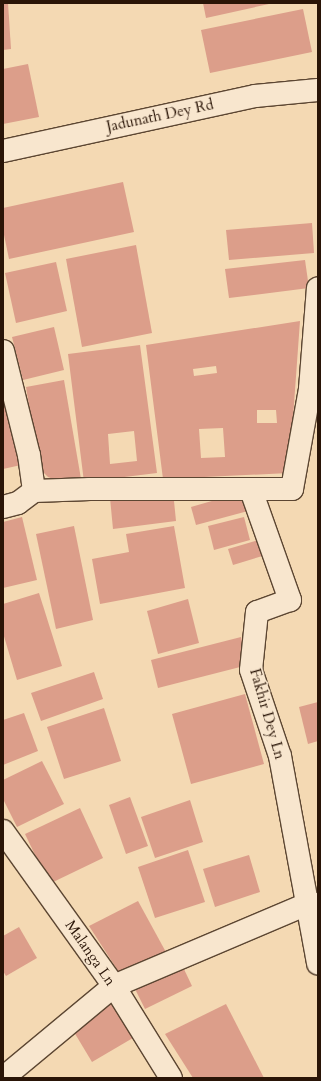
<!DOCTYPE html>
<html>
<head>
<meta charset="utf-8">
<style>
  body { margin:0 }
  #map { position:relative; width:321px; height:1081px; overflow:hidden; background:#f4d9b3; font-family:Cardo,serif }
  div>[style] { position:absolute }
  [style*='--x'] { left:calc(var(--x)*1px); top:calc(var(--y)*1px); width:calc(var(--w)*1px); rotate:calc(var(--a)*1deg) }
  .building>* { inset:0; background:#dc9e8a }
  .roads { filter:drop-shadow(1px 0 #5c4632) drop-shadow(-1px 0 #5c4632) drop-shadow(0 1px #5c4632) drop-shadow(0 -1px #5c4632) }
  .minor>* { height:22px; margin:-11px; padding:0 11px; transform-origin:11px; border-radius:11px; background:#f8e6ce }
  span { translate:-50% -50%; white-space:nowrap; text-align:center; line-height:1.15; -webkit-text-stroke:3px #f8e6ce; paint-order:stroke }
  .street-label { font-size:15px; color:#2a1507 }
  .frame { position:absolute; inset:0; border:4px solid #2a1507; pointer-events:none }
</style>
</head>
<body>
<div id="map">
  <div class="building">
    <div style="clip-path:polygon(3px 3px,8px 3px,11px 49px,3px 50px)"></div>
    <div style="clip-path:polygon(203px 3px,269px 3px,269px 4px,206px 18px)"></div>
    <div style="clip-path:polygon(303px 9px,312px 52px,210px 73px,201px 30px)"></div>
    <div style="clip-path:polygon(28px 64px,39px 117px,3px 124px,3px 69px)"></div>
    <div style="clip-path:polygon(123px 182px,134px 232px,9px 259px,3px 230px,3px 208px)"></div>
    <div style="clip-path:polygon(312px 223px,314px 253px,229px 260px,226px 230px)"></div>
    <div style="clip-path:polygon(136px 245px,152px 333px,82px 347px,66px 259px)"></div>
    <div style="clip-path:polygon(305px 260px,309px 288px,229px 298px,225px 269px)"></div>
    <div style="clip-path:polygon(56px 262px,67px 311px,16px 323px,5px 273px)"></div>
    <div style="clip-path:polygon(evenodd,300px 321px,289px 473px,163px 479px,146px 345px,300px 321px,216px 366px,217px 373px,194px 376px,193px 369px,216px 366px,300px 321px,257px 410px,276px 410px,277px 423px,257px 423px,257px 410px,300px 321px,223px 428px,225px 457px,201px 458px,199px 429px,223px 428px)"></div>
    <div style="clip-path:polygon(54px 327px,64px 370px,23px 380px,12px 337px)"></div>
    <div style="clip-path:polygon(evenodd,140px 345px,157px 473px,84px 482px,68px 354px,140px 345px,134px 431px,137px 461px,110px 464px,108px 434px,134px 431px)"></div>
    <div style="clip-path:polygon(64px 380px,81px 479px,61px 482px,48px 477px,39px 468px,26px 387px)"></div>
    <div style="clip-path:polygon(8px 404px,21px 465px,3px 469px,3px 405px)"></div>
    <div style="clip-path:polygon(173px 491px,176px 521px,113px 529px,110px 498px)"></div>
    <div style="clip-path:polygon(243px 492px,248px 511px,196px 525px,191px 507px)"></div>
    <div style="clip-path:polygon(22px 517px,37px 580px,3px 588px,3px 522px)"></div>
    <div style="clip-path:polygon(244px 517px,250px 540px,214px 550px,208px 526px)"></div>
    <div style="clip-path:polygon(74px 526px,93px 620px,56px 629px,36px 534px)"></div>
    <div style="clip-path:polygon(174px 526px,185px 588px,100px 604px,92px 559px,129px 552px,126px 534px)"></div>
    <div style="clip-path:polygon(265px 538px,269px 554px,233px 565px,228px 549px)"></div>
    <div style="clip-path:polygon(39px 593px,62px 666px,17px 680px,3px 633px,3px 604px)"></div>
    <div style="clip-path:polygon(188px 599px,199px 643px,158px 654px,147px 611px)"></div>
    <div style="clip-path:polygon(241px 637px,248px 665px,158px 688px,151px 660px)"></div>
    <div style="clip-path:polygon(94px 672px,103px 699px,41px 721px,31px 693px)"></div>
    <div style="clip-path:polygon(245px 694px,264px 764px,191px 784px,172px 714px)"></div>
    <div style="clip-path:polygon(318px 702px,318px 741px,308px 744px,299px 707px)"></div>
    <div style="clip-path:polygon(104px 708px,121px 761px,64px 779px,47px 727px)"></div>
    <div style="clip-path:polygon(24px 713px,38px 751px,3px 765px,3px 720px)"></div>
    <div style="clip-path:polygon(42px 761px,64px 804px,17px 827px,3px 799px,3px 780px)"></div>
    <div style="clip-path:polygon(130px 797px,148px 846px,126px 854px,109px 805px)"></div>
    <div style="clip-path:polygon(190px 800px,203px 842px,155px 858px,141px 817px)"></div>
    <div style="clip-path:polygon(80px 808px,103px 858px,49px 884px,25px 834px)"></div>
    <div style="clip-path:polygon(188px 850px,205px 902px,155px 918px,138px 867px)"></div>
    <div style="clip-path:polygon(249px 855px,260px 892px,215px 907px,203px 869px)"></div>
    <div style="clip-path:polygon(138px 901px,167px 954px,122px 977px,89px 926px)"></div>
    <div style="clip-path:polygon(19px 927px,37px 958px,6px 976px,3px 971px,3px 936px)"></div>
    <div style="clip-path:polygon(182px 965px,192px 986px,145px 1009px,135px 989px)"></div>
    <div style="clip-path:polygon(117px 999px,138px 1035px,92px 1062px,71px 1027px)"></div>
    <div style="clip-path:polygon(226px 1004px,264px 1078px,193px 1078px,165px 1034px)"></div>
  </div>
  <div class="roads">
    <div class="minor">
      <div style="--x:3;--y:151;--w:258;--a:-12.3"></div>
      <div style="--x:255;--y:96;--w:63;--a:-5.4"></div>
      <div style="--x:3;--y:351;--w:107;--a:76"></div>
      <div style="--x:29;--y:455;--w:36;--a:82"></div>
      <div style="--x:34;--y:491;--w:20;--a:143"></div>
      <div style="--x:18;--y:503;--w:16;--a:165"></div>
      <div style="--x:251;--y:490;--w:117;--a:70.5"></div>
      <div style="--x:290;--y:600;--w:35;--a:160"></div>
      <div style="--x:257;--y:612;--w:58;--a:95.9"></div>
      <div style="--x:251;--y:670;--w:91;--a:71.4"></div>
      <div style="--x:280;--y:756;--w:211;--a:79.6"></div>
      <div style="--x:34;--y:491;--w:56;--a:-2"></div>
      <div style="--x:90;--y:489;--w:202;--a:0"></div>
      <div style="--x:292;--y:489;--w:102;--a:-79.8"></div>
      <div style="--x:310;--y:389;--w:101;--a:-85.5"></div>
      <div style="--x:3;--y:831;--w:191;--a:54.4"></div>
      <div style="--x:114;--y:986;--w:108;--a:58.2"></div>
      <div style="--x:3;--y:1078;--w:144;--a:-39.7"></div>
      <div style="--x:114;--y:986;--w:207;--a:-23"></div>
      <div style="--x:305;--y:905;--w:13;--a:-4"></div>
    </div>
  </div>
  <div class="street-label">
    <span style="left:160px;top:116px;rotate:-12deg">Jadunath Dey Rd</span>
    <span style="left:267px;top:714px;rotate:74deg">Fakhir Dey Ln</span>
    <span style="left:90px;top:953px;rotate:55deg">Malanga Ln</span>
  </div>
  <div class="frame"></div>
</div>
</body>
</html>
